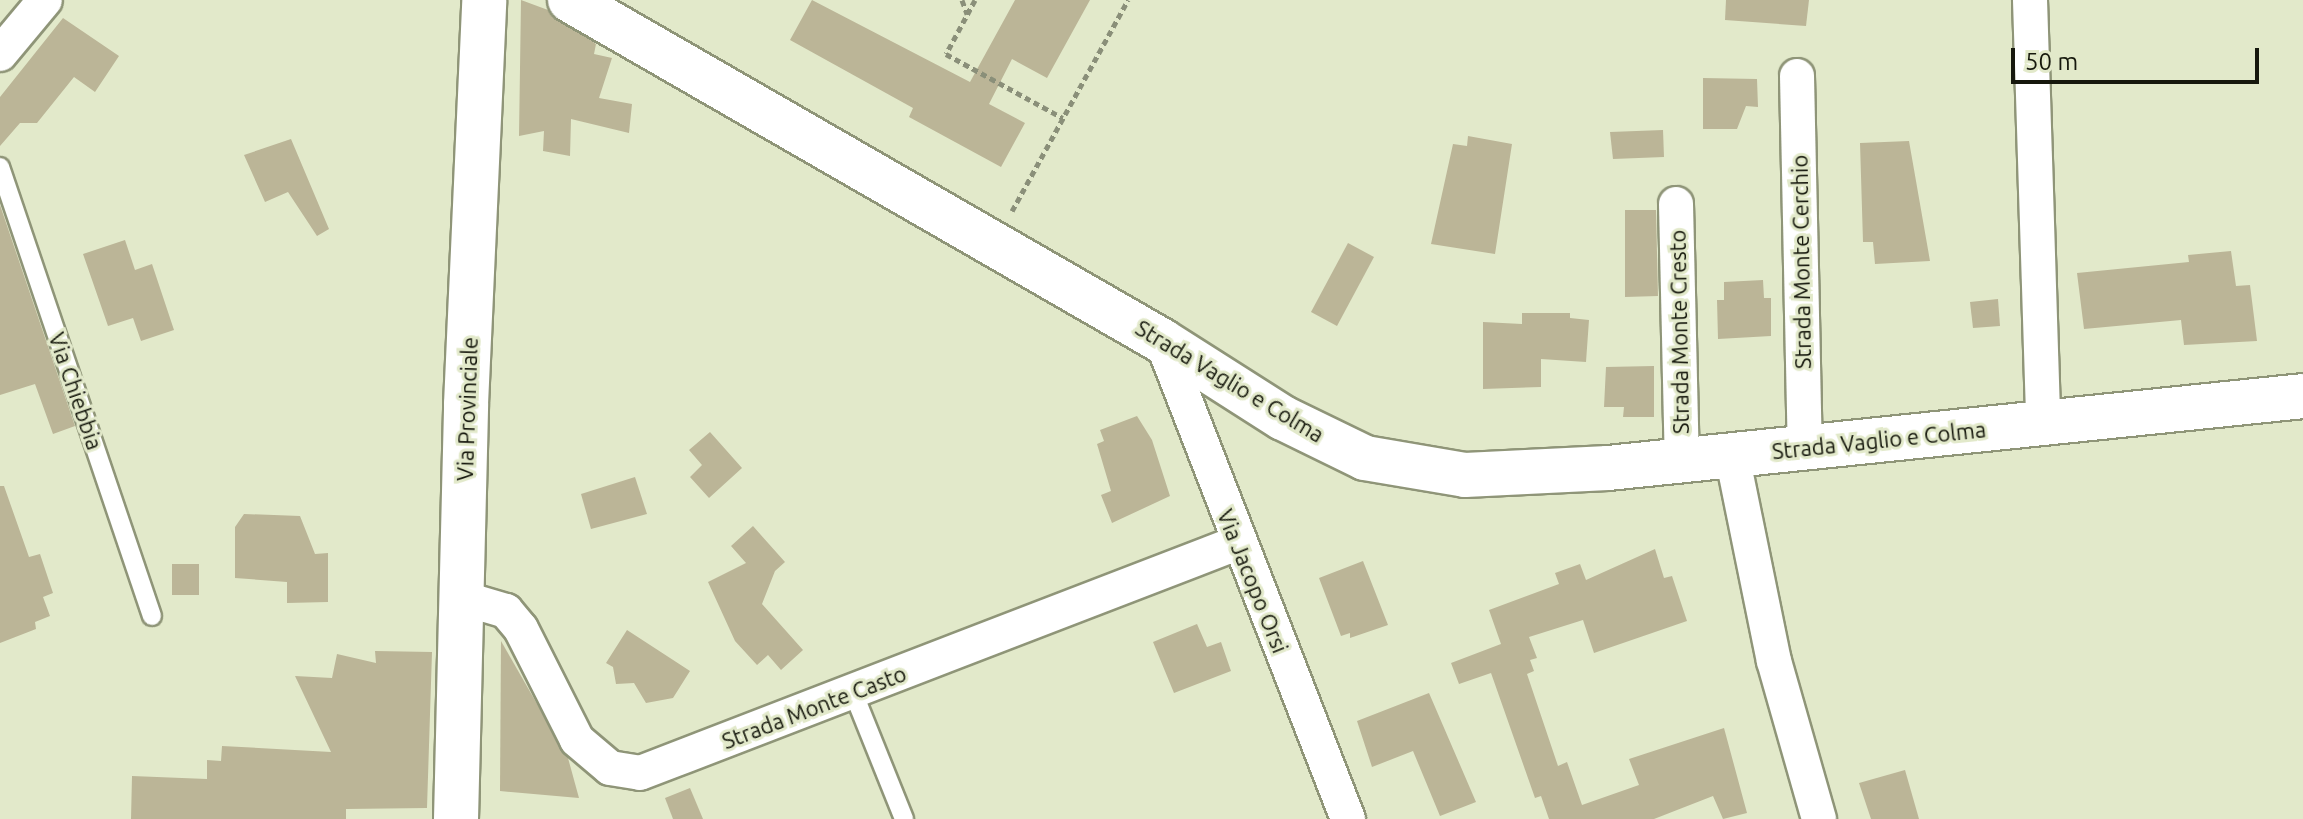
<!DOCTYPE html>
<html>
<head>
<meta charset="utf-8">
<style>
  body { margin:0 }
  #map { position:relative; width:2303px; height:819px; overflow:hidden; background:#e2e9ca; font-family:Ubuntu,sans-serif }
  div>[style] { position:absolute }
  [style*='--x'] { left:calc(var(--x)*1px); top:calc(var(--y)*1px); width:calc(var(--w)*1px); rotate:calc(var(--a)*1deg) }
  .building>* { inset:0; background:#bbb597 }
  .path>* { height:5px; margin-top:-2.5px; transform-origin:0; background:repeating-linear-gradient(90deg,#8a8f79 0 6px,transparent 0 10px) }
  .roads { filter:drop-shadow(2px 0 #8f9578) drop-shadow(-2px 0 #8f9578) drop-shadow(0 2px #8f9578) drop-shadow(0 -2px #8f9578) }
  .lane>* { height:18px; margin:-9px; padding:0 9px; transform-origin:9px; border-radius:9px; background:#fff }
  .street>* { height:34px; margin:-17px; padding:0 17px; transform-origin:17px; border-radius:17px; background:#fff }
  .secondary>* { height:44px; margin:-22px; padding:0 22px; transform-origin:22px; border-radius:22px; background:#fff }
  span { translate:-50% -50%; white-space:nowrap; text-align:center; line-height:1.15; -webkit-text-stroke:6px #e2e9ca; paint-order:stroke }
  .street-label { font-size:22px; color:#16180d }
  .scale { position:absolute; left:2011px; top:48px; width:248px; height:36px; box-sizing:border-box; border:4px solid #16180d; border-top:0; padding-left:10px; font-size:24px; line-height:28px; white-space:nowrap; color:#16180d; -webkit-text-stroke:6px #e2e9ca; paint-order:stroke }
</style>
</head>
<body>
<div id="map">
  <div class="building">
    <div style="clip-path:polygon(521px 0,548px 10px,596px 44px,594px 54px,612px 58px,599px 98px,632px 104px,629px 133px,571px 119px,570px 156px,543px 151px,544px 131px,519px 136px)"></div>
    <div style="clip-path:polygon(812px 0,970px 82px,1015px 0,1090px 0,1047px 78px,1012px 59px,989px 104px,1025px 123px,1001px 167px,909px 117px,913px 108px,790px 40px)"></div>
    <div style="clip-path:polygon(1726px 0,1809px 0,1806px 26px,1725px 20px)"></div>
    <div style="clip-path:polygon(63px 18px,119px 56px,95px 92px,74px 77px,37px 123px,20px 123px,0 146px,0 97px)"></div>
    <div style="clip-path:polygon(1703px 78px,1757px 79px,1758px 107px,1746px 106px,1737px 129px,1703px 129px)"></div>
    <div style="clip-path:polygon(1663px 130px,1664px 157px,1613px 159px,1610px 132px)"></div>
    <div style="clip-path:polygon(1468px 136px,1512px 144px,1495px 254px,1431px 244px,1453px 144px,1467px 146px)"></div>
    <div style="clip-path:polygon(291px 139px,329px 229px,317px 236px,288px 192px,265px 202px,244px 155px)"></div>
    <div style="clip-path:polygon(1909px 141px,1930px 261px,1875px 264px,1873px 242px,1863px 242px,1860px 143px)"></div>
    <div style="clip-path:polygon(0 205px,75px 426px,53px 434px,35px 384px,0 395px)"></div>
    <div style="clip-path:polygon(1625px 210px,1656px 210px,1658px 296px,1625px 297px)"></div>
    <div style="clip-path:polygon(125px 240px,135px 270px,152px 264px,174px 330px,141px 341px,133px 318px,108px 326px,83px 254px)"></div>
    <div style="clip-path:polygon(1348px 243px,1374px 257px,1337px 326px,1311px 312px)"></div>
    <div style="clip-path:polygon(2231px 251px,2236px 286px,2250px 285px,2257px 341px,2184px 345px,2181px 320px,2084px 329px,2077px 273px,2189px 262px,2188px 255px)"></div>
    <div style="clip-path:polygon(1763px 280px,1764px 298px,1771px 298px,1771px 336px,1718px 339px,1717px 300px,1724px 300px,1724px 282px)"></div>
    <div style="clip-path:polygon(1998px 299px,2000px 326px,1973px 328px,1970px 302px)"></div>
    <div style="clip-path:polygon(1522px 313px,1570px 313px,1570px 318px,1589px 320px,1586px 362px,1541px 359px,1541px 387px,1483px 389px,1483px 322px,1522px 324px)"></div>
    <div style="clip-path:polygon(1654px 366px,1654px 417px,1623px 417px,1624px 407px,1604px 407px,1606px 367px)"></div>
    <div style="clip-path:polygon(1137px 416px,1152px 440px,1170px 496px,1112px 523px,1101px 495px,1111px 491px,1097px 444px,1104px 441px,1100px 430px)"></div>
    <div style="clip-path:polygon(710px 432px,742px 468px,709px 498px,690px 477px,702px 465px,689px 450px)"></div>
    <div style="clip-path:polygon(635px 477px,647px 514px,591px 529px,581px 494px)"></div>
    <div style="clip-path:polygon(0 486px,4px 486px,29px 557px,40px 554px,53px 593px,43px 597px,50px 616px,35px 622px,36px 629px,0 643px)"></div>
    <div style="clip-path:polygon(244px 514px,300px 516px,315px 554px,328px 553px,328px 602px,287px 603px,287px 582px,235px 578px,235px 527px)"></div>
    <div style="clip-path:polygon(753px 526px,785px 562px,775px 571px,762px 604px,803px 650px,781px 670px,768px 655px,757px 665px,735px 641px,708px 582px,746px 563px,731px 546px)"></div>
    <div style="clip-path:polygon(1655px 549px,1664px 578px,1672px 576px,1687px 621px,1594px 653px,1583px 620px,1529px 637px,1537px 658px,1530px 660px,1534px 671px,1527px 674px,1558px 766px,1567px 762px,1582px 805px,1639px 785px,1629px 759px,1724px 728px,1747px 813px,1723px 819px,1713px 796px,1654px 819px,1549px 819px,1541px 796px,1535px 798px,1491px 673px,1459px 684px,1451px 663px,1501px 644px,1489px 610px,1559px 584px,1555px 573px,1580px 564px,1586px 580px)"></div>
    <div style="clip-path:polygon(1363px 561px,1388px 625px,1350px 638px,1350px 633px,1341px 636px,1319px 578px)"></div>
    <div style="clip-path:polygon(172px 564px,199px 564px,199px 595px,172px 595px)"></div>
    <div style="clip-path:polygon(1197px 624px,1207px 647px,1221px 642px,1231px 671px,1174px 693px,1153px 642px)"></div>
    <div style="clip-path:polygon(627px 630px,690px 671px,673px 698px,646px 703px,634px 683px,616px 684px,613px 667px,606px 663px)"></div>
    <div style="clip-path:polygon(501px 641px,568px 758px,579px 798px,500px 791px)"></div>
    <div style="clip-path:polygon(375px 651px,432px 652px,427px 808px,346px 809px,346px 819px,131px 819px,132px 776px,207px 779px,207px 760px,221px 761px,222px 746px,331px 752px,295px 676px,332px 678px,337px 654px,376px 663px)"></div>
    <div style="clip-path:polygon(1429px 693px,1476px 802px,1440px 816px,1413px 751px,1372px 767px,1357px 721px)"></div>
    <div style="clip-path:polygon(1905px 770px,1919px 819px,1871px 819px,1859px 783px)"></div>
    <div style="clip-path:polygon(690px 788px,703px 819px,673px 819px,665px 798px)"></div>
  </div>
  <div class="path">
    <div style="--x:962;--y:0;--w:15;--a:70"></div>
    <div style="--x:975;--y:0;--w:61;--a:118.2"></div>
    <div style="--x:946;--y:54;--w:133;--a:28.7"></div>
    <div style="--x:1012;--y:211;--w:241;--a:-61.2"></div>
  </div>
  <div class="roads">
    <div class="lane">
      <div style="--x:0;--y:167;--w:474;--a:71.3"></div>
      <div style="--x:853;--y:692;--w:137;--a:68.1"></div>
    </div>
    <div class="street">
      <div style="--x:2030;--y:0;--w:423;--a:88.2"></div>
      <div style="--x:0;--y:54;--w:70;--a:-50.2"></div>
      <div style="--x:1797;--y:76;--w:372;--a:88.8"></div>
      <div style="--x:1676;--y:204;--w:256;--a:88.7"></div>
      <div style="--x:1162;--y:341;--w:513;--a:68.74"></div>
      <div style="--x:1732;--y:455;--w:210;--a:78.5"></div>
      <div style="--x:1774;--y:661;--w:164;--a:74.1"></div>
      <div style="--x:462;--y:598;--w:46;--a:16.5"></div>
      <div style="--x:506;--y:611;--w:23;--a:50"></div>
      <div style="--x:521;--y:629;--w:124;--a:63.2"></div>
      <div style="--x:577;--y:740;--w:43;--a:40.3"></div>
      <div style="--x:610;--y:768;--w:30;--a:9"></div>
      <div style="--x:640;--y:773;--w:640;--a:-21.07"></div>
    </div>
    <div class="secondary">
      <div style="--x:570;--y:0;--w:683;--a:29.94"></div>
      <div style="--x:1162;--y:341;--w:143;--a:32.5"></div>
      <div style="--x:1283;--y:418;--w:91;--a:26"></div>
      <div style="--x:1365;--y:458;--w:101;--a:9.6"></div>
      <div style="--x:1465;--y:475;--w:143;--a:-2.8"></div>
      <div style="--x:1608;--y:468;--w:699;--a:-5.91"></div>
      <div style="--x:456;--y:819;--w:415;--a:-88.6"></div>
      <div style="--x:466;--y:404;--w:404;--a:-87.4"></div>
    </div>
  </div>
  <div class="street-label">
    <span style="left:1801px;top:262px;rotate:-91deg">Strada Monte Cerchio</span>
    <span style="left:1679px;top:332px;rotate:-91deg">Strada Monte Cresto</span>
    <span style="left:1230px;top:381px;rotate:31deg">Strada Vaglio e Colma</span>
    <span style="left:76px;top:391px;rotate:71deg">Via Chiebbia</span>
    <span style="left:467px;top:409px;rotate:-88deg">Via Provinciale</span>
    <span style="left:1879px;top:440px;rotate:-6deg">Strada Vaglio e Colma</span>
    <span style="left:1253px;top:581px;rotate:68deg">Via Jacopo Orsi</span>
    <span style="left:814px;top:707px;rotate:-21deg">Strada Monte Casto</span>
  </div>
  <div class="scale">50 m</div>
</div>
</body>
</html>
